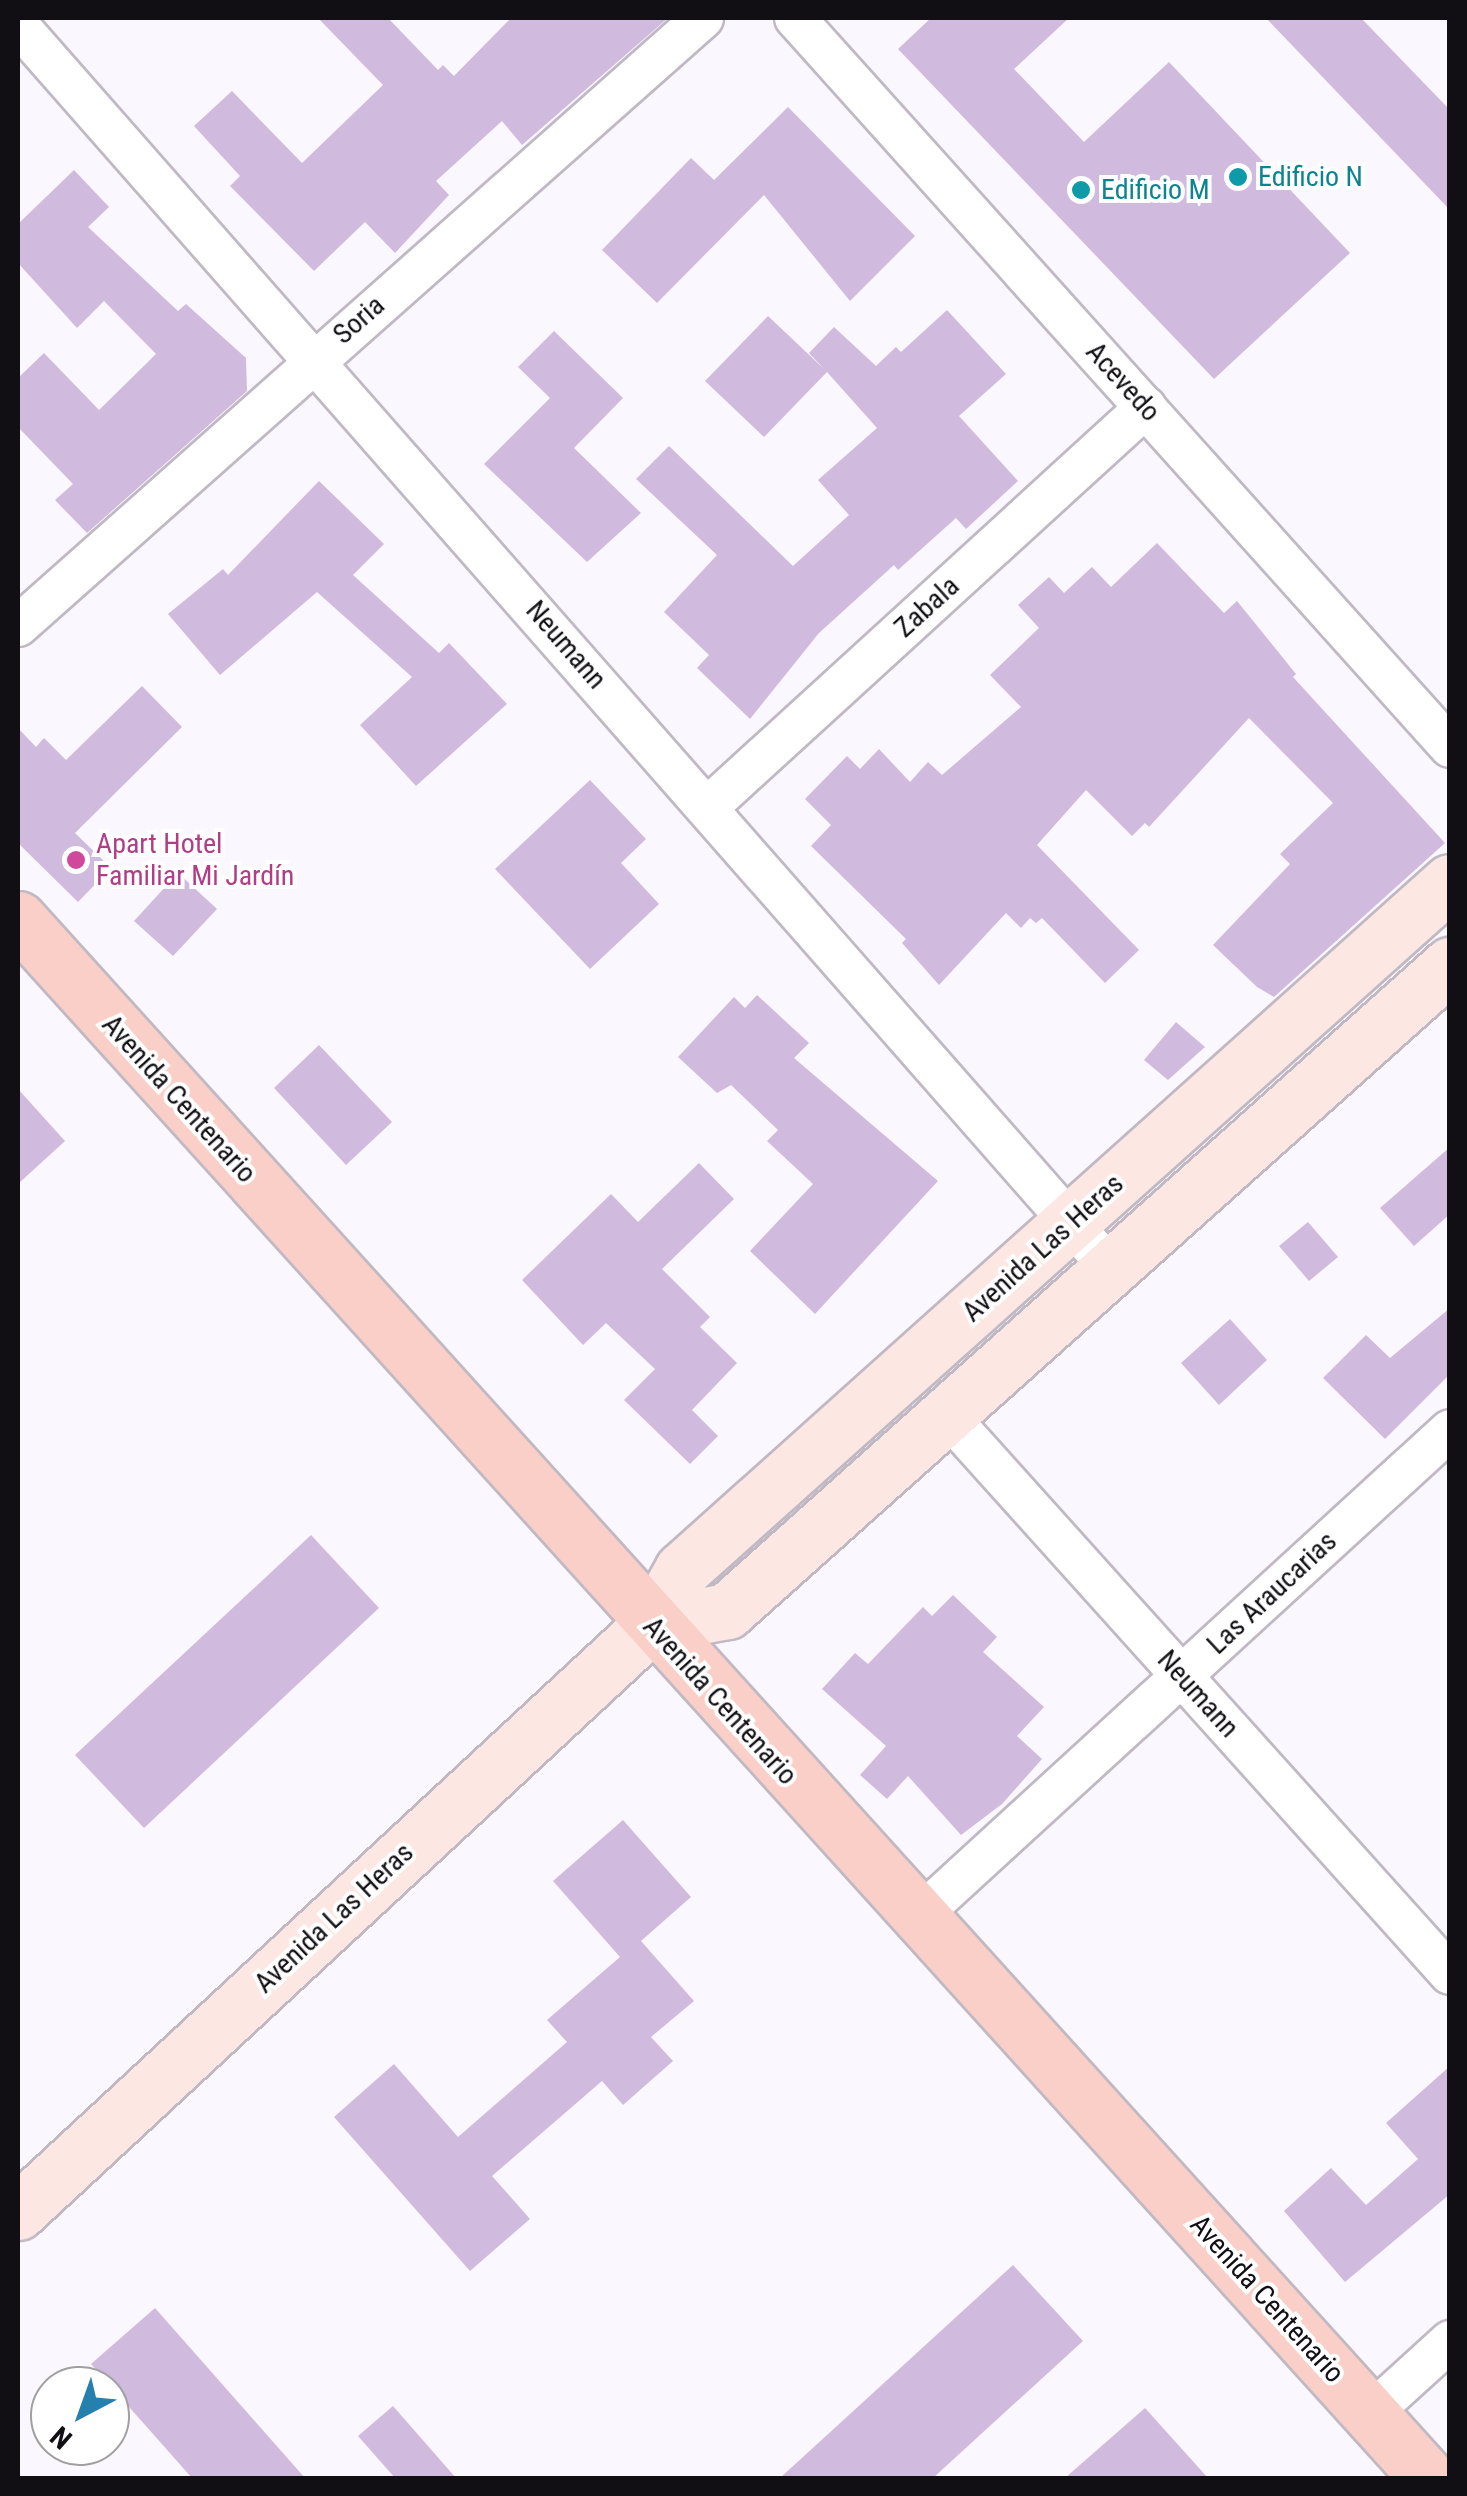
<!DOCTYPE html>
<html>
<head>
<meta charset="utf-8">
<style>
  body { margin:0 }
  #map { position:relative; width:1467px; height:2496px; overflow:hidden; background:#fbf7fe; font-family:"Roboto Condensed",sans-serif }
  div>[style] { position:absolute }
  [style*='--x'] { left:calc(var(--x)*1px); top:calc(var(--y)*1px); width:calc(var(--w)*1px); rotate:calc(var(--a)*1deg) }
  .building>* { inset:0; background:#d0bade }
  .roads { filter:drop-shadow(2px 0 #c0b9c4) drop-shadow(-2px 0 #c0b9c4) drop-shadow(0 2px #c0b9c4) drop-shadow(0 -2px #c0b9c4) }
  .street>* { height:40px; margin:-20px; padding:0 20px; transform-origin:20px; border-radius:20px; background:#fff }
  .secondary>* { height:55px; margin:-27.5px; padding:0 27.5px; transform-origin:27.5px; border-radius:27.5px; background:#fce7e3 }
  .primary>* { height:55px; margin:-27.5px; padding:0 27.5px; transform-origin:27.5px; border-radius:27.5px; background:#f9cfc7 }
  .dots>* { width:28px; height:28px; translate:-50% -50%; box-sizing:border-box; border:5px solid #fff; border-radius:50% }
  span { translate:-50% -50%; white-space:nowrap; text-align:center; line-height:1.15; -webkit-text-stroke:8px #fff; paint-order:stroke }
  .culture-label { font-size:28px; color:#0d838f }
  .left { translate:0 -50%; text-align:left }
  .street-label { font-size:28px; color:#110f13 }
  .hotel-label { font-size:28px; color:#b23c85 }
  .frame { position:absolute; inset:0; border:20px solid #110f13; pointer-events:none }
  .north { position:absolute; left:30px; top:2366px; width:100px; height:100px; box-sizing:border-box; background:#fff; border:2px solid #a09fa1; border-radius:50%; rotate:221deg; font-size:28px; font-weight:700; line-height:40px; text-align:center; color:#110f13 }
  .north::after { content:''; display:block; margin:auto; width:35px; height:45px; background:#2680ae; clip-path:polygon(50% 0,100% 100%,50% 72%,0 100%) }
</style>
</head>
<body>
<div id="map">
  <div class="building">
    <div style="clip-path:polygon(318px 18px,388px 18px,438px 70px,443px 65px,454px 76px,511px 18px,668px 18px,522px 145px,502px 121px,436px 181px,449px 195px,395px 253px,365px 222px,314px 271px,230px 186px,240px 176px,194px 126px,232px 91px,302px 163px,383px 85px)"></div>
    <div style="clip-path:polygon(931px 18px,1069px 18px,1014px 69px,1084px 142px,1169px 62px,1350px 253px,1214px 379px,898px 49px)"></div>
    <div style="clip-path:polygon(1266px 18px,1361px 18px,1450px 110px,1450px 210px)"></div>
    <div style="clip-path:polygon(788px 107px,915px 236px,850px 301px,764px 195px,657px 303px,602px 250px,691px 158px,714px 180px)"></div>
    <div style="clip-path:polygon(74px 170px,109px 207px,88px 227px,178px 311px,186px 304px,246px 358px,247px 391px,87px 533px,55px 500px,73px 484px,18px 427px,18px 378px,44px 353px,99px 410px,156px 354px,104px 301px,77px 328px,18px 263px,18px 224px)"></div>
    <div style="clip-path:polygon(947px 310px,1006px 374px,959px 416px,1018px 481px,966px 529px,956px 518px,898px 570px,894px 565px,819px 633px,750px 719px,697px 668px,709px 655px,664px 612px,717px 555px,636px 479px,669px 446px,793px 566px,849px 515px,818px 480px,877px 428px,827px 372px,764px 437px,705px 381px,768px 316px,824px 369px,809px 353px,834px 327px,876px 366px,896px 347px,901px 352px)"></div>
    <div style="clip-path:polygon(554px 331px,623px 398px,574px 448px,641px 513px,587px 562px,484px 464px,550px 398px,518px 367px)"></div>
    <div style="clip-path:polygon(319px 481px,384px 544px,353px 575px,439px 653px,449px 643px,507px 704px,416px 786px,360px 725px,412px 677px,317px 592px,220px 675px,168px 614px,223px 569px,228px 575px)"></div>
    <div style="clip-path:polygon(1157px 543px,1224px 613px,1237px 601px,1296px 674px,1293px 677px,1445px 843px,1274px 997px,1257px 987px,1213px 945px,1290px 864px,1280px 854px,1333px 803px,1249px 718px,1149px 827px,1145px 823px,1132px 836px,1086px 790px,1037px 845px,1139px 950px,1105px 983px,1042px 918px,1036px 923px,1030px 918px,1021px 928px,1006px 913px,939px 985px,902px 943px,906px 939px,811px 846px,831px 825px,805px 799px,847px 756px,860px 769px,879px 749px,910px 782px,928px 762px,942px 775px,1021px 707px,990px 675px,1039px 628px,1018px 605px,1049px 577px,1064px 593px,1092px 567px,1111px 587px)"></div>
    <div style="clip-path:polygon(142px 686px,182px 727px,75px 833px,111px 868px,78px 902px,18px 843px,18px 728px,36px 747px,44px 738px,66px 760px)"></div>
    <div style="clip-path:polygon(590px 780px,646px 839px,621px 863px,659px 904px,590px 969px,495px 869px)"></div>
    <div style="clip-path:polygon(178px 873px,217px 909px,173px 956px,134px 921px)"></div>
    <div style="clip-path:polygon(757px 995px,809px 1043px,794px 1058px,938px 1181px,815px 1314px,750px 1251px,813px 1184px,767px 1141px,778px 1130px,731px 1085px,717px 1093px,678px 1057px,734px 997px,745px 1008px)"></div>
    <div style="clip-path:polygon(1176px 1022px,1205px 1047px,1168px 1080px,1144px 1060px)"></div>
    <div style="clip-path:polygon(319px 1045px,392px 1122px,346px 1165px,274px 1088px)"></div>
    <div style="clip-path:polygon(18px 1089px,65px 1141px,18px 1184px)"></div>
    <div style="clip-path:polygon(1450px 1147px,1450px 1214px,1414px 1246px,1380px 1208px)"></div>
    <div style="clip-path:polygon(699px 1163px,734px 1199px,662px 1269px,710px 1317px,700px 1327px,737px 1363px,692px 1410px,718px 1436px,690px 1464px,624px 1400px,655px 1369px,606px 1323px,583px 1345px,522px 1280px,611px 1194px,638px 1222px)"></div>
    <div style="clip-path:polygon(1308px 1222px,1338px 1257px,1309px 1281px,1279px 1246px)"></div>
    <div style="clip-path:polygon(1450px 1308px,1450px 1374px,1385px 1439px,1323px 1378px,1366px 1335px,1390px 1358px)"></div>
    <div style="clip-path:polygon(1230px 1319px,1267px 1360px,1219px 1405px,1181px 1363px)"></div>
    <div style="clip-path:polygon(311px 1535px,379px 1608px,144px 1828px,75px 1755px)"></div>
    <div style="clip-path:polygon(953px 1595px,997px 1637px,983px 1652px,1044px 1707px,1017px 1736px,1042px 1759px,1002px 1804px,961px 1835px,908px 1776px,887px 1799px,860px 1775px,886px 1746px,822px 1689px,855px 1653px,868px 1664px,923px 1607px,932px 1616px)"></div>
    <div style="clip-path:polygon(623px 1820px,691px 1897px,641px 1941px,694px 2001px,651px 2037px,673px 2061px,623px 2105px,602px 2081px,492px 2176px,530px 2219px,470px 2271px,334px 2117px,394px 2064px,458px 2137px,567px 2042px,547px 2020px,620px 1957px,553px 1881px)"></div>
    <div style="clip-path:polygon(1450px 2066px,1450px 2194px,1345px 2282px,1284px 2211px,1331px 2168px,1366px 2205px,1418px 2159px,1386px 2123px)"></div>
    <div style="clip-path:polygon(1013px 2265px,1083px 2341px,933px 2478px,780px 2478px)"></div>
    <div style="clip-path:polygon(155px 2308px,305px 2478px,192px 2478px,91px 2364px)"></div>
    <div style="clip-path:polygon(393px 2406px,456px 2478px,395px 2478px,358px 2436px)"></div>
    <div style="clip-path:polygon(1145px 2408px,1208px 2478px,1065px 2478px)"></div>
  </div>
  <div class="roads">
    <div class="street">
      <div style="--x:795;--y:18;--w:980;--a:48.06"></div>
      <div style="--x:18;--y:25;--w:1657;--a:48.69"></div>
      <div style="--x:18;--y:626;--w:916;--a:-41.59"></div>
      <div style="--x:708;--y:807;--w:593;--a:-42.4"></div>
      <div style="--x:947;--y:1415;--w:752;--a:48.02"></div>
      <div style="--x:918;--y:1917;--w:721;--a:-42.47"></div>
      <div style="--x:1371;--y:2413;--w:107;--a:-42.3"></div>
    </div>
    <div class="secondary">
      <div style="--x:651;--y:1625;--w:77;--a:-10.4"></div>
      <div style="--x:727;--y:1611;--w:970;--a:-41.78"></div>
      <div style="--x:18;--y:2212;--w:863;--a:-42.84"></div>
      <div style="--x:651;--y:1625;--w:63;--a:-60.6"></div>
      <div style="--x:682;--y:1570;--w:1031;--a:-41.86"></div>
    </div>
    <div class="primary">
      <div style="--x:18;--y:919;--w:2102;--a:47.87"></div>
    </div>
  </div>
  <div class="dots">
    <div style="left:1238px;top:177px;background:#0f9aa8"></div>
    <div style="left:1081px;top:190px;background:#0f9aa8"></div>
    <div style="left:76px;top:860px;background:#d1479c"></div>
  </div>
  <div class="culture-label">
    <span class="left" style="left:1258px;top:177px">Edificio N</span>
    <span class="left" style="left:1101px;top:190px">Edificio M</span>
  </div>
  <div class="street-label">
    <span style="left:359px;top:320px;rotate:-41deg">Soria</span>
    <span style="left:1123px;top:382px;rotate:48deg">Acevedo</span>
    <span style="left:927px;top:607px;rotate:-42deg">Zabala</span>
    <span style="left:566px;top:645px;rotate:49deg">Neumann</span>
    <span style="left:179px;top:1099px;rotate:48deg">Avenida Centenario</span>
    <span style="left:1043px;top:1248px;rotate:-42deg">Avenida Las Heras</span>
    <span style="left:1272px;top:1593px;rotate:-43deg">Las Araucarias</span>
    <span style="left:1198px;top:1694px;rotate:48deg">Neumann</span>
    <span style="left:720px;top:1701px;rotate:48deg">Avenida Centenario</span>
    <span style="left:334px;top:1918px;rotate:-43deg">Avenida Las Heras</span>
    <span style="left:1267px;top:2299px;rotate:48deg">Avenida Centenario</span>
  </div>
  <div class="hotel-label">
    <span class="left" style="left:96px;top:860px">Apart Hotel<br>Familiar Mi Jardín</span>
  </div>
  <div class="frame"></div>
  <div class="north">N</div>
</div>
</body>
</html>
